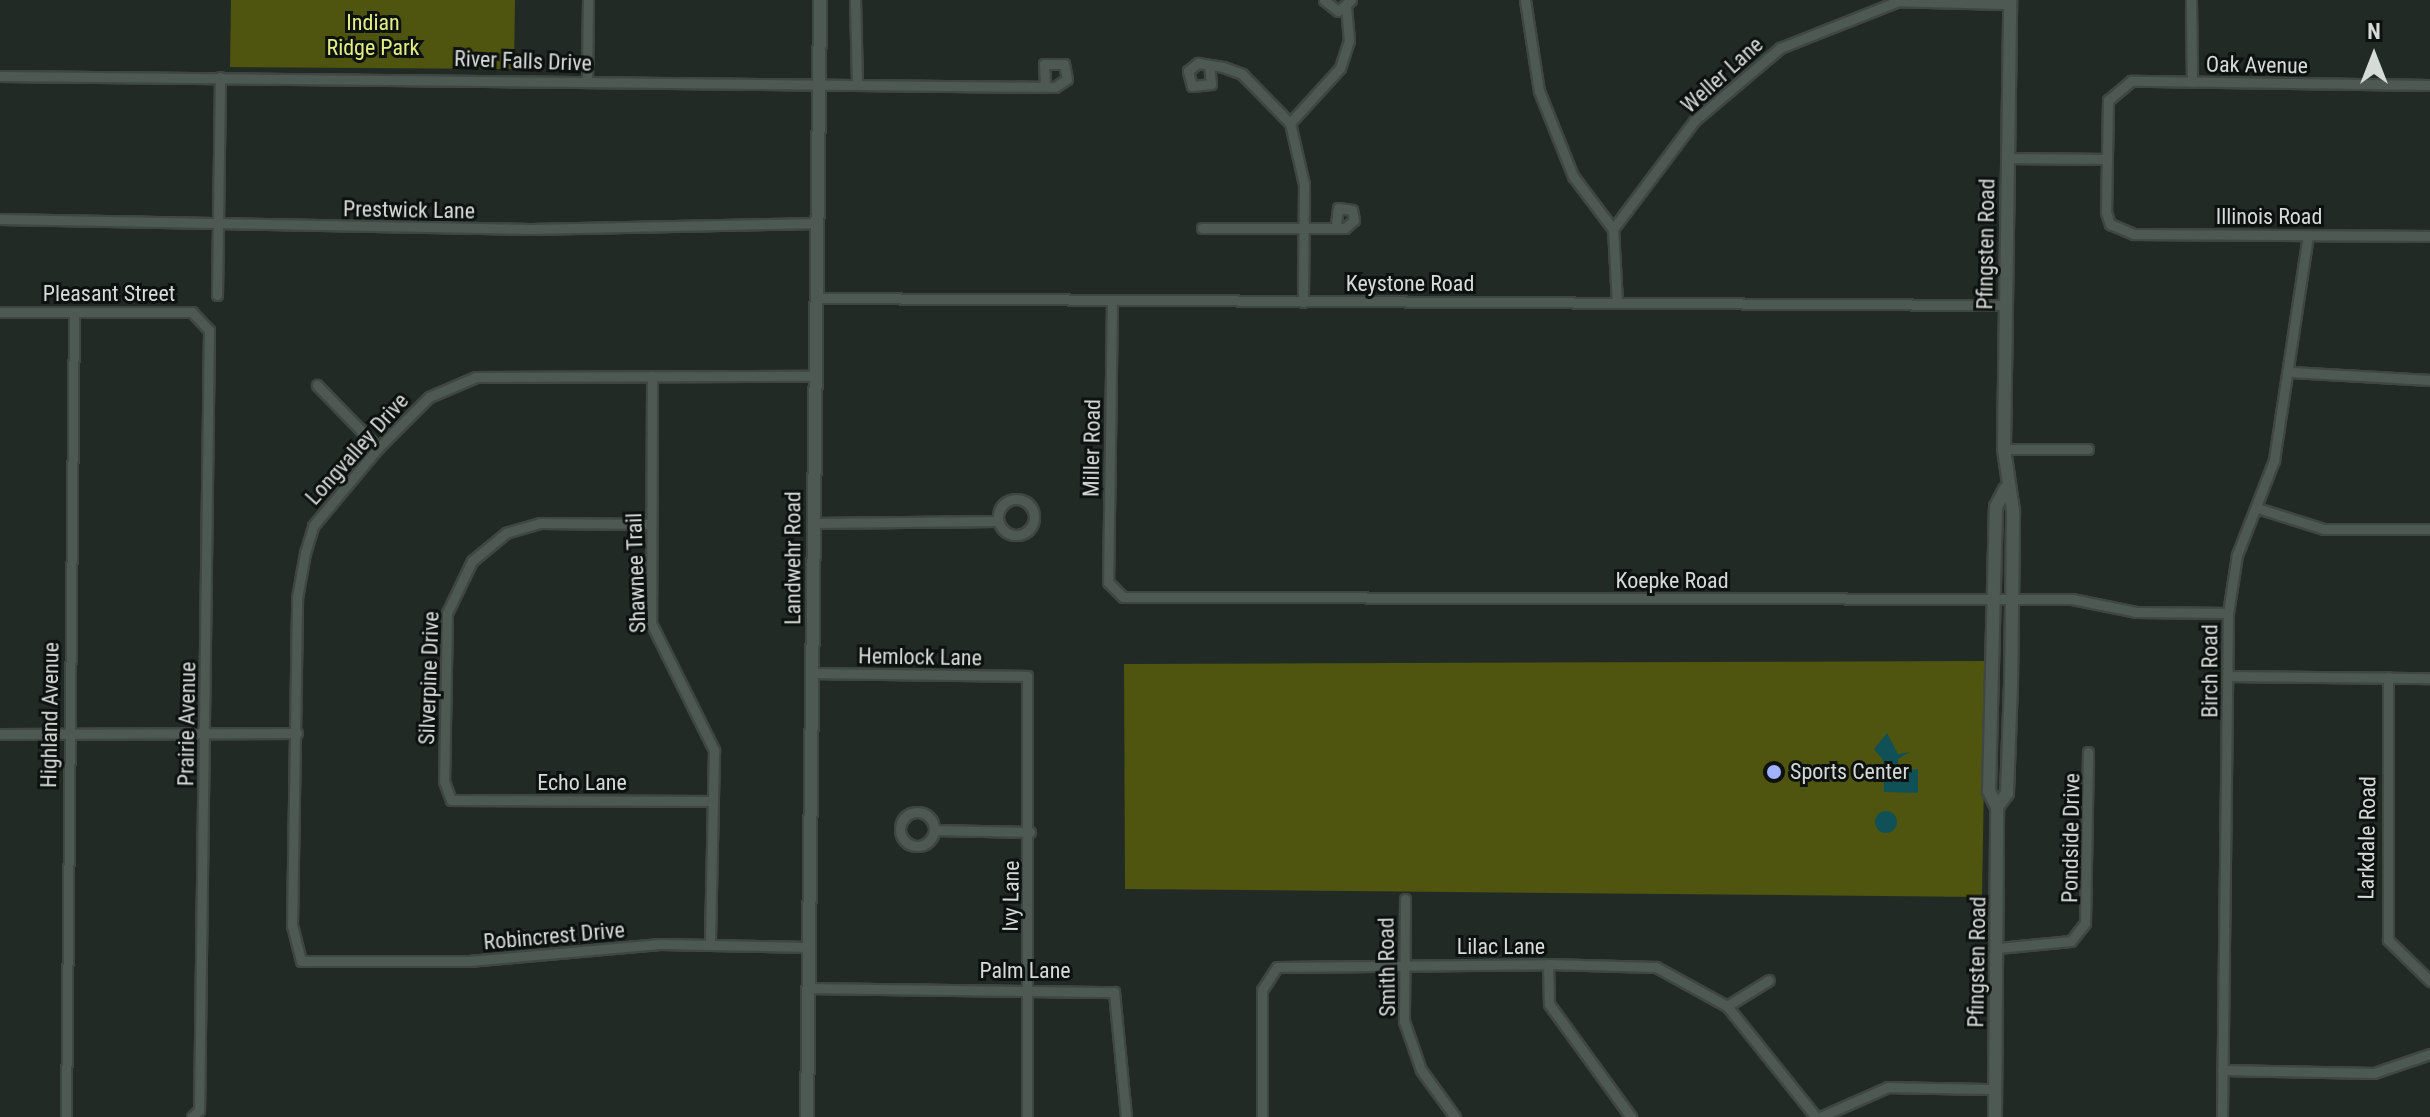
<!DOCTYPE html>
<html>
<head>
<meta charset="utf-8">
<style>
  body { margin:0 }
  #map { position:relative; width:2430px; height:1117px; overflow:hidden; background:#212a25; font-family:"Roboto Condensed",sans-serif }
  div>[style] { position:absolute }
  [style*='--x'] { left:calc(var(--x)*1px); top:calc(var(--y)*1px); width:calc(var(--w)*1px); rotate:calc(var(--a)*1deg) }
  .green>* { inset:0; background:#4f540f }
  .water>* { inset:0; background:#105158 }
  .round { border-radius:50% }
  .roads { filter:drop-shadow(2px 0 #3f4742) drop-shadow(-2px 0 #3f4742) drop-shadow(0 2px #3f4742) drop-shadow(0 -2px #3f4742) }
  .street>* { height:9px; margin:-4.5px; padding:0 4.5px; transform-origin:4.5px; border-radius:4.5px; background:#4f5953 }
  .street>.ring { margin:-4.5px; padding:0; box-sizing:content-box; background:none; border:9px solid #4f5953; border-radius:50% }
  .secondary>* { height:12px; margin:-6px; padding:0 6px; transform-origin:6px; border-radius:6px; background:#4f5953 }
  .dots>* { width:22px; height:22px; translate:-50% -50%; box-sizing:border-box; border:4px solid #0d110f; border-radius:50% }
  span { translate:-50% -50%; white-space:nowrap; text-align:center; line-height:1.15; -webkit-text-stroke:6px #0d110f; paint-order:stroke }
  .park-label { font-size:22px; color:#e3ee82 }
  .street-label { font-size:22px; color:#d5dbd7 }
  .poi-label { font-size:22px; color:#d5dbd7 }
  .left { translate:0 -50%; text-align:left }
  .north { position:absolute; left:2334px; top:16px; width:80px; height:80px; -webkit-text-stroke:6px #0d110f; paint-order:stroke; rotate:0deg; font-size:22px; font-weight:700; line-height:32px; text-align:center; color:#d5dbd7 }
  .north::after { content:''; display:block; margin:auto; width:28px; height:36px; background:#d5dbd7; clip-path:polygon(50% 0,100% 100%,50% 72%,0 100%) }
</style>
</head>
<body>
<div id="map">
  <div class="green">
    <div style="clip-path:polygon(231px 0,515px 0,514px 69px,230px 67px)"></div>
    <div style="clip-path:polygon(1986px 661px,1982px 897px,1125px 889px,1124px 664px)"></div>
  </div>
  <div class="water">
    <div style="clip-path:polygon(1887px 733px,1898px 754px,1910px 752px,1898px 759px,1898px 771px,1918px 769px,1918px 793px,1884px 792px,1883px 760px,1874px 749px)"></div>
    <div class="round" style="left:1875px;top:811px;width:22px;height:22px"></div>
  </div>
  <div class="roads">
    <div class="street">
      <div style="--x:855;--y:0;--w:83;--a:88.6"></div>
      <div style="--x:1324;--y:0;--w:18;--a:38"></div>
      <div style="--x:1338;--y:11;--w:17;--a:-40"></div>
      <div style="--x:1525;--y:0;--w:92;--a:81.3"></div>
      <div style="--x:1539;--y:91;--w:92;--a:68.2"></div>
      <div style="--x:1573;--y:176;--w:66;--a:53"></div>
      <div style="--x:1613;--y:229;--w:74;--a:86.9"></div>
      <div style="--x:2191;--y:0;--w:82;--a:89.3"></div>
      <div style="--x:1893;--y:1;--w:117;--a:1.5"></div>
      <div style="--x:1209;--y:65;--w:19;--a:84"></div>
      <div style="--x:1211;--y:84;--w:19;--a:174"></div>
      <div style="--x:1192;--y:86;--w:16;--a:-105"></div>
      <div style="--x:1188;--y:71;--w:13;--a:-39"></div>
      <div style="--x:1198;--y:63;--w:25;--a:9"></div>
      <div style="--x:1223;--y:67;--w:20;--a:20"></div>
      <div style="--x:1242;--y:74;--w:69;--a:45.6"></div>
      <div style="--x:1290;--y:123;--w:63;--a:77.1"></div>
      <div style="--x:1304;--y:184;--w:118;--a:90.5"></div>
      <div style="--x:0;--y:76;--w:1055;--a:0.6"></div>
      <div style="--x:1055;--y:87;--w:14;--a:-34"></div>
      <div style="--x:1067;--y:79;--w:15;--a:-101"></div>
      <div style="--x:1064;--y:64;--w:20;--a:180"></div>
      <div style="--x:1044;--y:64;--w:19;--a:87"></div>
      <div style="--x:587;--y:81;--w:81;--a:-89.3"></div>
      <div style="--x:2430;--y:85;--w:299;--a:-179.2"></div>
      <div style="--x:2131;--y:81;--w:30;--a:140"></div>
      <div style="--x:2108;--y:100;--w:112;--a:91"></div>
      <div style="--x:2106;--y:212;--w:13;--a:72"></div>
      <div style="--x:2110;--y:224;--w:26;--a:23"></div>
      <div style="--x:2134;--y:234;--w:296;--a:0.4"></div>
      <div style="--x:1290;--y:123;--w:74;--a:-47.7"></div>
      <div style="--x:1340;--y:68;--w:28;--a:-72"></div>
      <div style="--x:1349;--y:41;--w:33;--a:-95"></div>
      <div style="--x:2008;--y:158;--w:99;--a:0.6"></div>
      <div style="--x:0;--y:219;--w:530;--a:1.08"></div>
      <div style="--x:530;--y:229;--w:287;--a:-1.2"></div>
      <div style="--x:1202;--y:228;--w:143;--a:0"></div>
      <div style="--x:1345;--y:228;--w:12;--a:-42"></div>
      <div style="--x:1354;--y:220;--w:10;--a:-101"></div>
      <div style="--x:1352;--y:210;--w:14;--a:-172"></div>
      <div style="--x:1338;--y:208;--w:16;--a:97"></div>
      <div style="--x:1613;--y:229;--w:135;--a:-53.1"></div>
      <div style="--x:1694;--y:121;--w:113;--a:-40.3"></div>
      <div style="--x:1780;--y:48;--w:125;--a:-21.6"></div>
      <div style="--x:217;--y:295;--w:218;--a:-89.2"></div>
      <div style="--x:815;--y:298;--w:1190;--a:0.34"></div>
      <div style="--x:1112;--y:301;--w:281;--a:90.8"></div>
      <div style="--x:1108;--y:582;--w:21;--a:45"></div>
      <div style="--x:1123;--y:597;--w:949;--a:0.12"></div>
      <div style="--x:2072;--y:599;--w:65;--a:11.5"></div>
      <div style="--x:2136;--y:612;--w:92;--a:0.6"></div>
      <div style="--x:0;--y:312;--w:192;--a:0"></div>
      <div style="--x:192;--y:312;--w:25;--a:47"></div>
      <div style="--x:209;--y:330;--w:780;--a:90.73"></div>
      <div style="--x:199;--y:1110;--w:10;--a:135"></div>
      <div style="--x:2291;--y:372;--w:139;--a:3.3"></div>
      <div style="--x:652;--y:376;--w:247;--a:90.2"></div>
      <div style="--x:651;--y:623;--w:142;--a:63.6"></div>
      <div style="--x:714;--y:750;--w:195;--a:91.2"></div>
      <div style="--x:317;--y:385;--w:88;--a:45.9"></div>
      <div style="--x:2004;--y:449;--w:84;--a:0"></div>
      <div class="ring" style="left:998px;top:499px;width:27px;height:27px"></div>
      <div style="--x:2257;--y:508;--w:70;--a:17.4"></div>
      <div style="--x:2324;--y:529;--w:106;--a:0"></div>
      <div style="--x:814;--y:523;--w:183;--a:-0.6"></div>
      <div style="--x:650;--y:524;--w:110;--a:-179.5"></div>
      <div style="--x:540;--y:523;--w:35;--a:164"></div>
      <div style="--x:506;--y:533;--w:44;--a:140.5"></div>
      <div style="--x:472;--y:561;--w:58;--a:115.7"></div>
      <div style="--x:447;--y:613;--w:168;--a:91"></div>
      <div style="--x:444;--y:781;--w:20;--a:70"></div>
      <div style="--x:451;--y:800;--w:262;--a:0.2"></div>
      <div style="--x:812;--y:673;--w:215;--a:0.8"></div>
      <div style="--x:1027;--y:676;--w:441;--a:90"></div>
      <div style="--x:2229;--y:676;--w:201;--a:0.6"></div>
      <div style="--x:2388;--y:677;--w:263;--a:90"></div>
      <div style="--x:2388;--y:940;--w:59;--a:44.3"></div>
      <div style="--x:0;--y:734;--w:297;--a:-0.2"></div>
      <div class="ring" style="left:900px;top:812px;width:25px;height:25px"></div>
      <div style="--x:934;--y:830;--w:96;--a:1.2"></div>
      <div style="--x:1405;--y:899;--w:122;--a:90.5"></div>
      <div style="--x:1404;--y:1021;--w:52;--a:70.9"></div>
      <div style="--x:1421;--y:1070;--w:58;--a:54.1"></div>
      <div style="--x:809;--y:947;--w:149;--a:-178.8"></div>
      <div style="--x:660;--y:944;--w:192;--a:174.9"></div>
      <div style="--x:469;--y:961;--w:168;--a:180"></div>
      <div style="--x:301;--y:961;--w:36;--a:-104"></div>
      <div style="--x:292;--y:926;--w:328;--a:-89.1"></div>
      <div style="--x:297;--y:598;--w:46;--a:-79.9"></div>
      <div style="--x:305;--y:553;--w:28;--a:-73"></div>
      <div style="--x:313;--y:526;--w:102;--a:-50.2"></div>
      <div style="--x:378;--y:448;--w:72;--a:-45"></div>
      <div style="--x:429;--y:397;--w:51;--a:-23.1"></div>
      <div style="--x:476;--y:377;--w:338;--a:-0.2"></div>
      <div style="--x:1998;--y:948;--w:73;--a:-5.5"></div>
      <div style="--x:2071;--y:941;--w:23;--a:-52"></div>
      <div style="--x:2085;--y:923;--w:171;--a:-89"></div>
      <div style="--x:1548;--y:964;--w:40;--a:88.6"></div>
      <div style="--x:1549;--y:1004;--w:140;--a:54"></div>
      <div style="--x:809;--y:988;--w:305;--a:0.8"></div>
      <div style="--x:1114;--y:992;--w:126;--a:84.5"></div>
      <div style="--x:1727;--y:1006;--w:49;--a:-31.8"></div>
      <div style="--x:2222;--y:1070;--w:152;--a:1.1"></div>
      <div style="--x:2374;--y:1073;--w:59;--a:-18.7"></div>
      <div style="--x:66;--y:1117;--w:804;--a:-89.43"></div>
      <div style="--x:1262;--y:1117;--w:127;--a:-90"></div>
      <div style="--x:1262;--y:990;--w:27;--a:-57"></div>
      <div style="--x:1277;--y:967;--w:271;--a:-0.6"></div>
      <div style="--x:1548;--y:964;--w:108;--a:1.6"></div>
      <div style="--x:1656;--y:967;--w:81;--a:28.8"></div>
      <div style="--x:1727;--y:1006;--w:142;--a:51.3"></div>
      <div style="--x:1820;--y:1117;--w:74;--a:-23.8"></div>
      <div style="--x:1888;--y:1087;--w:107;--a:1.1"></div>
      <div style="--x:2222;--y:1117;--w:504;--a:-89.32"></div>
      <div style="--x:2228;--y:613;--w:59;--a:-81.2"></div>
      <div style="--x:2237;--y:555;--w:102;--a:-68.7"></div>
      <div style="--x:2274;--y:460;--w:227;--a:-81.4"></div>
    </div>
    <div class="secondary">
      <div style="--x:1997;--y:807;--w:17;--a:-54"></div>
      <div style="--x:2007;--y:793;--w:107;--a:-87.9"></div>
      <div style="--x:2011;--y:686;--w:175;--a:-89.3"></div>
      <div style="--x:2013;--y:511;--w:63;--a:-98.3"></div>
      <div style="--x:2004;--y:449;--w:449;--a:-89.2"></div>
      <div style="--x:807;--y:1117;--w:1117;--a:-89.33"></div>
      <div style="--x:1995;--y:1117;--w:310;--a:-89.6"></div>
      <div style="--x:1997;--y:807;--w:18;--a:-117"></div>
      <div style="--x:1989;--y:791;--w:284;--a:-88.6"></div>
      <div style="--x:1996;--y:507;--w:20;--a:-63"></div>
    </div>
  </div>
  <div class="dots">
    <div style="left:1774px;top:772px;background:#a3b2fd"></div>
  </div>
  <div class="park-label">
    <span style="left:373px;top:35px">Indian<br>Ridge Park</span>
  </div>
  <div class="street-label">
    <span style="left:523px;top:61px;rotate:2deg">River Falls Drive</span>
    <span style="left:2257px;top:65px;rotate:1deg">Oak Avenue</span>
    <span style="left:1722px;top:75px;rotate:-42deg">Weller Lane</span>
    <span style="left:409px;top:210px;rotate:1deg">Prestwick Lane</span>
    <span style="left:2269px;top:217px">Illinois Road</span>
    <span style="left:1986px;top:244px;rotate:-89deg">Pfingsten Road</span>
    <span style="left:1410px;top:284px">Keystone Road</span>
    <span style="left:109px;top:294px">Pleasant Street</span>
    <span style="left:1092px;top:448px;rotate:-89deg">Miller Road</span>
    <span style="left:357px;top:449px;rotate:-48deg">Longvalley Drive</span>
    <span style="left:793px;top:558px;rotate:-90deg">Landwehr Road</span>
    <span style="left:636px;top:573px;rotate:-92deg">Shawnee Trail</span>
    <span style="left:1672px;top:581px">Koepke Road</span>
    <span style="left:920px;top:657px;rotate:1deg">Hemlock Lane</span>
    <span style="left:2210px;top:671px;rotate:-90deg">Birch Road</span>
    <span style="left:429px;top:678px;rotate:-88deg">Silverpine Drive</span>
    <span style="left:50px;top:715px;rotate:-89deg">Highland Avenue</span>
    <span style="left:187px;top:724px;rotate:-89deg">Prairie Avenue</span>
    <span style="left:582px;top:783px">Echo Lane</span>
    <span style="left:2071px;top:838px;rotate:-89deg">Pondside Drive</span>
    <span style="left:2367px;top:838px;rotate:-89deg">Larkdale Road</span>
    <span style="left:1011px;top:896px;rotate:-89deg">Ivy Lane</span>
    <span style="left:554px;top:936px;rotate:-5deg">Robincrest Drive</span>
    <span style="left:1501px;top:947px">Lilac Lane</span>
    <span style="left:1977px;top:962px;rotate:-89deg">Pfingsten Road</span>
    <span style="left:1387px;top:967px;rotate:-91deg">Smith Road</span>
    <span style="left:1025px;top:971px">Palm Lane</span>
  </div>
  <div class="poi-label">
    <span class="left" style="left:1790px;top:772px">Sports Center</span>
  </div>
  <div class="north">N</div>
</div>
</body>
</html>
